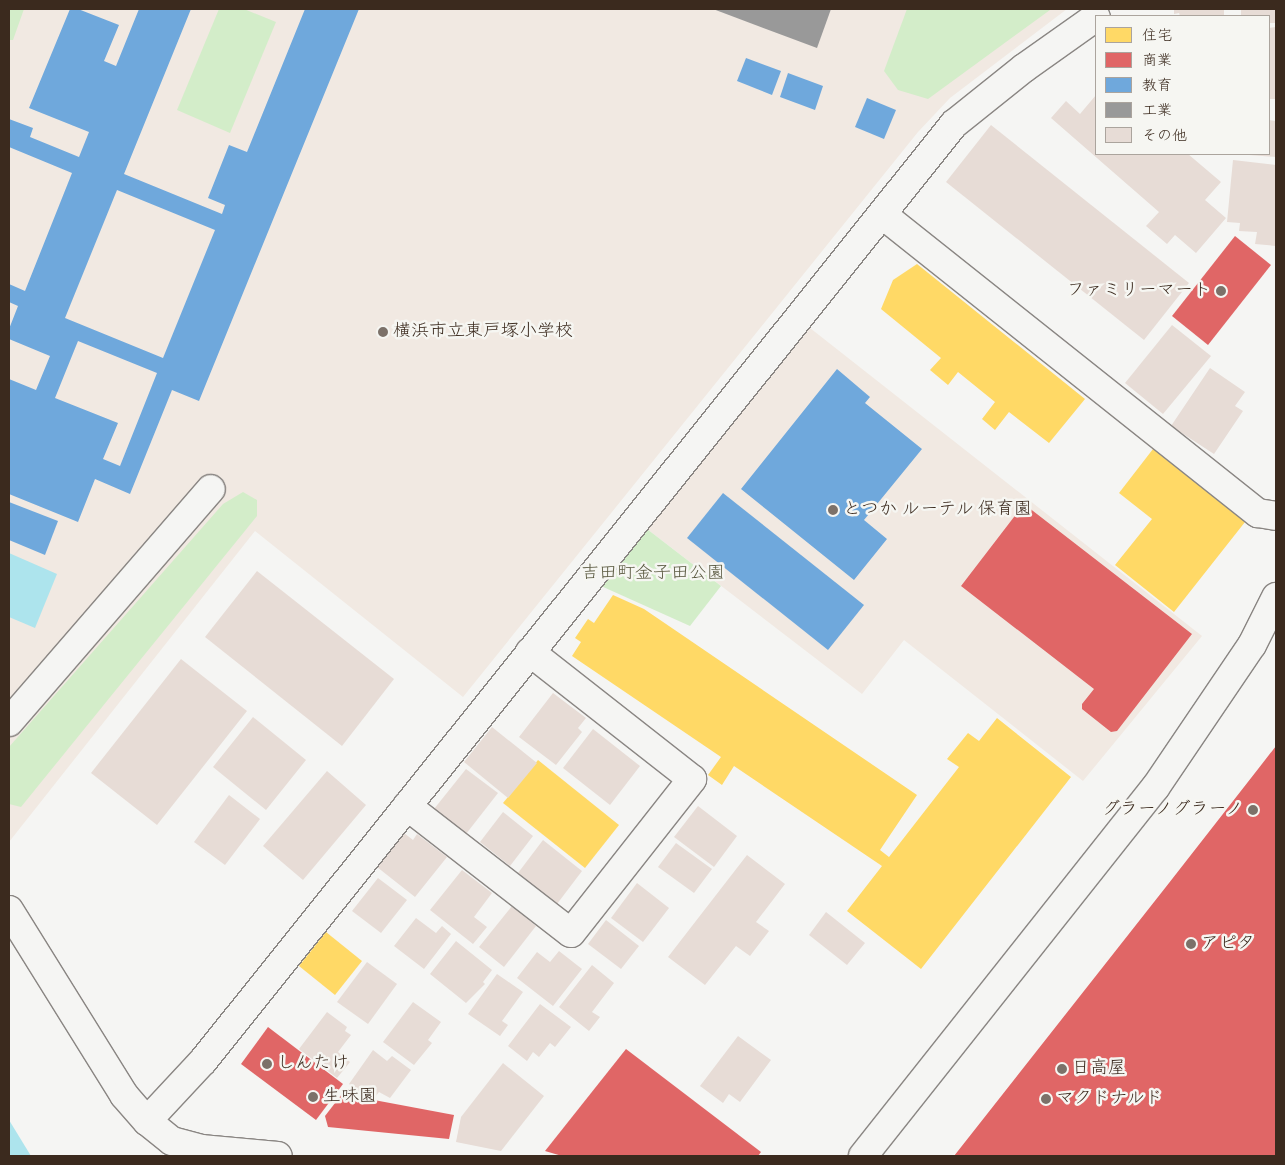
<!DOCTYPE html>
<html>
<head>
<meta charset="utf-8">
<style>
  body { margin:0 }
  #map { position:relative; width:1285px; height:1165px; overflow:hidden; background:#f5f5f3; font-family:"Indie Flower","Klee One",sans-serif }
  div>[style] { position:absolute }
  [style*='--x'] { left:calc(var(--x)*1px); top:calc(var(--y)*1px); width:calc(var(--w)*1px); rotate:calc(var(--a)*1deg) }
  .built>* { inset:0; background:#f1e9e2 }
  .green>* { inset:0; background:#d3edc9 }
  .water>* { inset:0; background:#ade4ed }
  .homes>* { inset:0; background:#ffd966 }
  .shops>* { inset:0; background:#e06666 }
  .schools>* { inset:0; background:#6fa8dc }
  .industry>* { inset:0; background:#999 }
  .building>* { inset:0; background:#e7dcd6 }
  .roads { filter:drop-shadow(1px 0 #8a8683) drop-shadow(-1px 0 #8a8683) drop-shadow(0 1px #8a8683) drop-shadow(0 -1px #8a8683) }
  .minor>* { height:28px; margin:-14px; padding:0 14px; transform-origin:14px; border-radius:14px; background:#f5f5f3 }
  .dots>* { width:14px; height:14px; translate:-50% -50%; box-sizing:border-box; border:2px solid #f6f6f2; border-radius:50% }
  span { translate:-50% -50%; white-space:nowrap; text-align:center; line-height:1.15; -webkit-text-stroke:5px #f6f6f2; paint-order:stroke }
  .poi-label { font-size:18px; color:#3b2a1e }
  .right { translate:-100% -50%; text-align:right }
  .left { translate:0 -50%; text-align:left }
  .park-label { font-size:18px; color:#5a5940 }
  .frame { position:absolute; inset:0; border:10px solid #3b2a1e; pointer-events:none }
  .legend { position:absolute; left:1095px; top:15px; width:175px; height:140px; box-sizing:border-box; background:#f6f6f2; border:1px solid #aba49d; margin:0; padding:6px 9px; list-style:none; font-size:15px; color:#3b2a1e }
  .legend li { display:flex; align-items:center; gap:10px; height:25px }
  .legend b { width:25px; border:1px solid #aba49d }
</style>
</head>
<body>
<div id="map">
  <div class="built">
    <div style="clip-path:polygon(9px 9px,1067px 9px,950px 98px,918px 132px,463px 697px,255px 531px,9px 842px)"></div>
    <div style="clip-path:polygon(810px 328px,1202px 636px,1083px 781px,904px 640px,862px 694px,647px 529px)"></div>
  </div>
  <div class="green">
    <div style="clip-path:polygon(9px 9px,24px 9px,13px 40px,9px 40px)"></div>
    <div style="clip-path:polygon(219px 9px,244px 9px,276px 22px,230px 133px,177px 110px)"></div>
    <div style="clip-path:polygon(907px 9px,1049px 9px,1050px 10px,928px 99px,898px 90px,884px 71px)"></div>
    <div style="clip-path:polygon(243px 492px,257px 500px,257px 516px,21px 807px,9px 804px,9px 747px,223px 504px)"></div>
    <div style="clip-path:polygon(647px 529px,721px 586px,690px 626px,601px 586px)"></div>
  </div>
  <div class="water">
    <div style="clip-path:polygon(9px 553px,57px 574px,35px 628px,9px 617px)"></div>
    <div style="clip-path:polygon(9px 1120px,31px 1156px,9px 1156px)"></div>
  </div>
  <div class="homes">
    <div style="clip-path:polygon(917px 264px,1085px 399px,1049px 443px,1009px 412px,995px 430px,982px 419px,995px 402px,958px 372px,948px 385px,930px 370px,941px 358px,881px 309px,893px 280px)"></div>
    <div style="clip-path:polygon(1153px 449px,1245px 522px,1174px 612px,1115px 565px,1152px 519px,1119px 493px)"></div>
    <div style="clip-path:polygon(613px 595px,644px 609px,917px 795px,880px 850px,889px 857px,959px 767px,947px 759px,968px 733px,979px 741px,997px 718px,1071px 777px,921px 969px,847px 911px,882px 866px,734px 766px,722px 785px,708px 775px,721px 757px,572px 656px,581px 642px,575px 638px,588px 619px,594px 623px)"></div>
    <div style="clip-path:polygon(538px 760px,619px 825px,585px 868px,503px 803px)"></div>
    <div style="clip-path:polygon(326px 932px,362px 961px,335px 995px,299px 966px)"></div>
  </div>
  <div class="shops">
    <div style="clip-path:polygon(1235px 236px,1271px 265px,1208px 345px,1172px 316px)"></div>
    <div style="clip-path:polygon(1024px 504px,1192px 634px,1117px 731px,1111px 732px,1082px 709px,1082px 704px,1094px 689px,961px 586px)"></div>
    <div style="clip-path:polygon(1276px 746px,1276px 1156px,954px 1156px,1169px 883px)"></div>
    <div style="clip-path:polygon(268px 1027px,343px 1084px,316px 1120px,241px 1064px)"></div>
    <div style="clip-path:polygon(626px 1049px,761px 1152px,758px 1156px,562px 1156px,545px 1151px)"></div>
    <div style="clip-path:polygon(342px 1094px,454px 1115px,449px 1139px,328px 1127px,325px 1116px)"></div>
  </div>
  <div class="schools">
    <div style="clip-path:polygon(evenodd,70px 9px,78px 9px,119px 25px,104px 61px,116px 66px,139px 9px,191px 9px,124px 174px,222px 214px,225px 205px,208px 198px,229px 145px,247px 152px,305px 9px,359px 9px,199px 401px,172px 390px,130px 494px,95px 479px,78px 522px,9px 494px,9px 379px,36px 390px,50px 356px,9px 339px,9px 329px,18px 306px,9px 302px,9px 284px,25px 291px,72px 173px,9px 147px,9px 119px,33px 128px,30px 137px,79px 157px,89px 132px,29px 108px,70px 9px,117px 190px,215px 230px,163px 358px,65px 318px,117px 190px,70px 9px,78px 341px,157px 373px,120px 466px,103px 459px,118px 423px,55px 398px,78px 341px)"></div>
    <div style="clip-path:polygon(746px 58px,781px 71px,772px 95px,737px 81px)"></div>
    <div style="clip-path:polygon(788px 73px,823px 86px,815px 110px,780px 97px)"></div>
    <div style="clip-path:polygon(867px 98px,896px 110px,884px 139px,855px 127px)"></div>
    <div style="clip-path:polygon(837px 369px,870px 397px,865px 403px,922px 449px,864px 520px,887px 539px,854px 580px,741px 489px)"></div>
    <div style="clip-path:polygon(723px 493px,864px 605px,828px 650px,687px 538px)"></div>
    <div style="clip-path:polygon(9px 502px,58px 521px,45px 555px,9px 540px)"></div>
  </div>
  <div class="industry">
    <div style="clip-path:polygon(713px 9px,831px 9px,817px 48px)"></div>
  </div>
  <div class="building">
    <div style="clip-path:polygon(1174px 9px,1224px 9px,1224px 16px,1180px 16px,1179px 13px,1174px 14px)"></div>
    <div style="clip-path:polygon(1241px 9px,1276px 9px,1276px 23px,1269px 23px,1269px 16px,1241px 16px)"></div>
    <div style="clip-path:polygon(1276px 27px,1276px 99px,1269px 99px,1269px 28px)"></div>
    <div style="clip-path:polygon(1096px 95px,1096px 154px,1188px 154px,1221px 182px,1205px 200px,1226px 218px,1196px 253px,1175px 235px,1167px 244px,1146px 226px,1159px 212px,1051px 118px,1066px 101px,1080px 114px)"></div>
    <div style="clip-path:polygon(1269px 120px,1276px 121px,1276px 157px,1249px 155px,1269px 154px)"></div>
    <div style="clip-path:polygon(991px 125px,1189px 283px,1144px 340px,946px 182px)"></div>
    <div style="clip-path:polygon(1233px 160px,1276px 165px,1276px 246px,1255px 244px,1257px 232px,1239px 231px,1240px 223px,1227px 222px)"></div>
    <div style="clip-path:polygon(1172px 325px,1211px 356px,1163px 414px,1125px 383px)"></div>
    <div style="clip-path:polygon(1210px 368px,1245px 392px,1235px 406px,1243px 411px,1214px 454px,1171px 426px)"></div>
    <div style="clip-path:polygon(257px 571px,394px 679px,342px 746px,205px 637px)"></div>
    <div style="clip-path:polygon(181px 659px,247px 711px,157px 825px,91px 773px)"></div>
    <div style="clip-path:polygon(553px 693px,586px 718px,578px 728px,582px 732px,556px 765px,519px 737px)"></div>
    <div style="clip-path:polygon(253px 717px,306px 760px,266px 810px,213px 767px)"></div>
    <div style="clip-path:polygon(492px 727px,537px 763px,508px 798px,464px 762px)"></div>
    <div style="clip-path:polygon(593px 729px,640px 766px,610px 805px,563px 768px)"></div>
    <div style="clip-path:polygon(466px 769px,498px 793px,466px 834px,434px 809px)"></div>
    <div style="clip-path:polygon(327px 771px,366px 805px,303px 880px,263px 846px)"></div>
    <div style="clip-path:polygon(229px 795px,260px 819px,225px 865px,194px 842px)"></div>
    <div style="clip-path:polygon(698px 806px,737px 836px,714px 867px,674px 837px)"></div>
    <div style="clip-path:polygon(503px 812px,533px 836px,510px 866px,480px 842px)"></div>
    <div style="clip-path:polygon(404px 833px,413px 840px,417px 834px,447px 857px,415px 897px,377px 867px)"></div>
    <div style="clip-path:polygon(543px 840px,582px 871px,557px 904px,518px 873px)"></div>
    <div style="clip-path:polygon(676px 843px,712px 869px,694px 893px,658px 867px)"></div>
    <div style="clip-path:polygon(747px 855px,785px 884px,756px 922px,769px 931px,750px 956px,736px 946px,705px 985px,668px 957px)"></div>
    <div style="clip-path:polygon(462px 870px,492px 893px,474px 917px,487px 927px,473px 944px,430px 910px)"></div>
    <div style="clip-path:polygon(378px 878px,407px 900px,381px 933px,352px 911px)"></div>
    <div style="clip-path:polygon(637px 883px,669px 908px,643px 942px,611px 918px)"></div>
    <div style="clip-path:polygon(512px 906px,536px 926px,504px 967px,479px 947px)"></div>
    <div style="clip-path:polygon(826px 912px,865px 943px,847px 965px,809px 935px)"></div>
    <div style="clip-path:polygon(416px 918px,436px 933px,442px 926px,451px 934px,424px 969px,394px 946px)"></div>
    <div style="clip-path:polygon(606px 920px,639px 946px,621px 969px,588px 944px)"></div>
    <div style="clip-path:polygon(456px 941px,492px 970px,483px 982px,485px 984px,466px 1003px,430px 974px)"></div>
    <div style="clip-path:polygon(559px 951px,582px 969px,553px 1006px,517px 978px,537px 952px,550px 962px)"></div>
    <div style="clip-path:polygon(367px 962px,397px 984px,368px 1024px,337px 1002px)"></div>
    <div style="clip-path:polygon(592px 965px,614px 983px,592px 1012px,600px 1017px,589px 1031px,559px 1007px)"></div>
    <div style="clip-path:polygon(497px 974px,523px 992px,502px 1021px,508px 1025px,500px 1036px,468px 1014px)"></div>
    <div style="clip-path:polygon(413px 1002px,441px 1022px,428px 1040px,432px 1043px,414px 1065px,383px 1042px)"></div>
    <div style="clip-path:polygon(540px 1004px,571px 1027px,555px 1047px,550px 1043px,539px 1057px,533px 1052px,527px 1061px,508px 1046px)"></div>
    <div style="clip-path:polygon(327px 1012px,347px 1027px,345px 1031px,351px 1035px,338px 1052px,350px 1062px,337px 1078px,299px 1049px)"></div>
    <div style="clip-path:polygon(738px 1036px,771px 1060px,740px 1102px,729px 1094px,723px 1103px,700px 1086px)"></div>
    <div style="clip-path:polygon(373px 1050px,387px 1061px,392px 1056px,411px 1070px,390px 1098px,379px 1092px,375px 1097px,364px 1096px,349px 1084px)"></div>
    <div style="clip-path:polygon(503px 1063px,544px 1096px,501px 1151px,456px 1142px,461px 1117px)"></div>
  </div>
  <div class="roads">
    <div class="minor">
      <div style="--x:883;--y:215;--w:479;--a:38.5"></div>
      <div style="--x:1258;--y:513;--w:18;--a:9"></div>
      <div style="--x:9;--y:722;--w:308;--a:-49.1"></div>
      <div style="--x:407;--y:806;--w:207;--a:37.8"></div>
      <div style="--x:571;--y:933;--w:196;--a:-51.8"></div>
      <div style="--x:692;--y:779;--w:206;--a:-141.9"></div>
      <div style="--x:9;--y:910;--w:218;--a:58.1"></div>
      <div style="--x:124;--y:1095;--w:35;--a:49"></div>
      <div style="--x:147;--y:1121;--w:32;--a:39"></div>
      <div style="--x:172;--y:1141;--w:30;--a:15"></div>
      <div style="--x:201;--y:1149;--w:77;--a:5.2"></div>
      <div style="--x:147;--y:1121;--w:82;--a:-47"></div>
      <div style="--x:203;--y:1061;--w:1201;--a:-51.29"></div>
      <div style="--x:954;--y:124;--w:90;--a:-38.7"></div>
      <div style="--x:1024;--y:68;--w:88;--a:-35.3"></div>
      <div style="--x:863;--y:1156;--w:470;--a:-51.6"></div>
      <div style="--x:1155;--y:788;--w:173;--a:-55.9"></div>
      <div style="--x:1252;--y:645;--w:54;--a:-63.4"></div>
    </div>
  </div>
  <div class="dots">
    <div style="left:1221px;top:291px;background:#7c7169"></div>
    <div style="left:383px;top:332px;background:#7c7169"></div>
    <div style="left:833px;top:510px;background:#7c7169"></div>
    <div style="left:1253px;top:810px;background:#7c7169"></div>
    <div style="left:1191px;top:944px;background:#7c7169"></div>
    <div style="left:267px;top:1064px;background:#7c7169"></div>
    <div style="left:1062px;top:1069px;background:#7c7169"></div>
    <div style="left:313px;top:1097px;background:#7c7169"></div>
    <div style="left:1046px;top:1099px;background:#7c7169"></div>
  </div>
  <div class="poi-label">
    <span class="right" style="left:1211px;top:291px">ファミリーマート</span>
    <span class="left" style="left:393px;top:332px">横浜市立東戸塚小学校</span>
    <span class="left" style="left:843px;top:510px">とつか ルーテル 保育園</span>
    <span class="right" style="left:1243px;top:810px">グラーノグラーノ</span>
    <span class="left" style="left:1201px;top:944px">アピタ</span>
    <span class="left" style="left:277px;top:1064px">しんたけ</span>
    <span class="left" style="left:1072px;top:1069px">日高屋</span>
    <span class="left" style="left:323px;top:1097px">生味園</span>
    <span class="left" style="left:1056px;top:1099px">マクドナルド</span>
  </div>
  <div class="park-label">
    <span style="left:653px;top:574px">吉田町金子田公園</span>
  </div>
  <div class="frame"></div>
  <ul class="legend">
  <li><b style="height:14px;background:#ffd966"></b>住宅</li>
  <li><b style="height:14px;background:#e06666"></b>商業</li>
  <li><b style="height:14px;background:#6fa8dc"></b>教育</li>
  <li><b style="height:14px;background:#999"></b>工業</li>
  <li><b style="height:14px;background:#e7dcd6"></b>その他</li>
  </ul>
</div>
</body>
</html>
